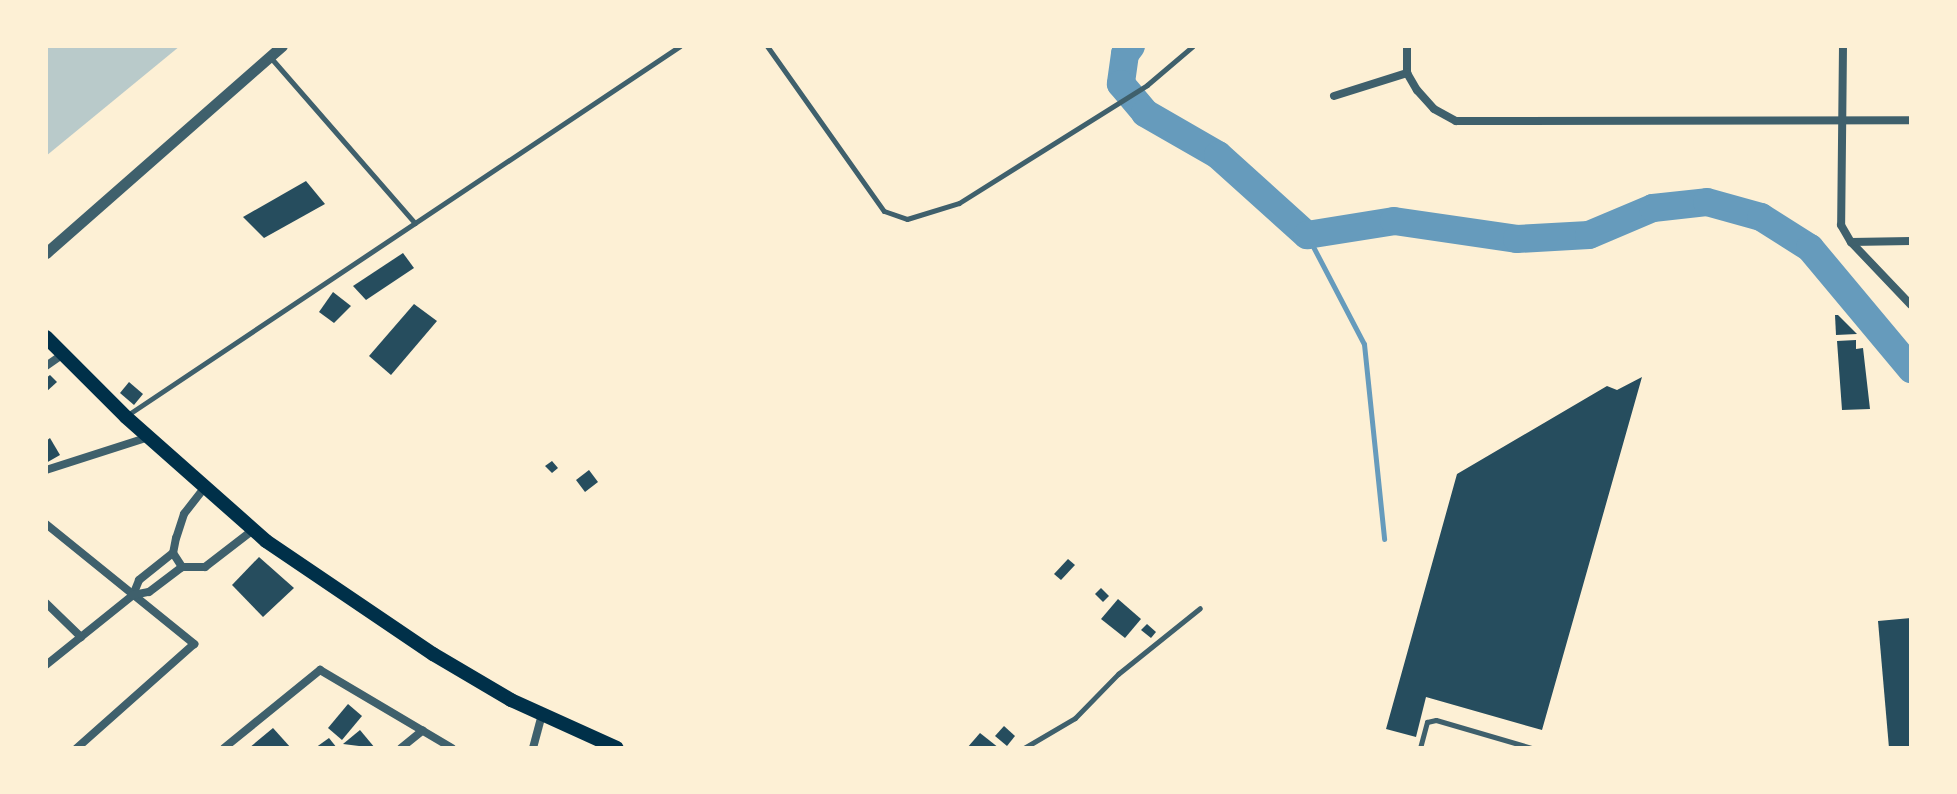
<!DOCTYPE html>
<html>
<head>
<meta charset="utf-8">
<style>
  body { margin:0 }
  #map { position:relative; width:1957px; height:794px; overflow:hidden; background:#fdf0d5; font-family:Lora,serif }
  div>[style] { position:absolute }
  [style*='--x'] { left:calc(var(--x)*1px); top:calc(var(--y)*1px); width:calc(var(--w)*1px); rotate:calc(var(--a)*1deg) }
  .green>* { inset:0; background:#b9caca }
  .stream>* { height:5px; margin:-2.5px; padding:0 2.5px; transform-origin:2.5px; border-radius:2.5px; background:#669bbc }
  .river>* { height:28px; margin:-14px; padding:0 14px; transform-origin:14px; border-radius:14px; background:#669bbc }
  .building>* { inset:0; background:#264d5e }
  .service>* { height:5px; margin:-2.5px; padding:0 2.5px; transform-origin:2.5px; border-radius:2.5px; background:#3f606c }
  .minor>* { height:8px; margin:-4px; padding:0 4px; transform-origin:4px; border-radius:4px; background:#3f606c }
  .tertiary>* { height:11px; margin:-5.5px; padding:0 5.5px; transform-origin:5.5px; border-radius:5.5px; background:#3f606c }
  .primary>* { height:14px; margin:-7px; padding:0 7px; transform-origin:7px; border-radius:7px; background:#003049 }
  span { translate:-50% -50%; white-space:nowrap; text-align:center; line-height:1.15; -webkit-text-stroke:7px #fdf0d5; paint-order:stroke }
  .frame { position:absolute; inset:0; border:48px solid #fdf0d5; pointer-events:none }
</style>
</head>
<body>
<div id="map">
  <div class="green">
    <div style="clip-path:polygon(46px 46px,180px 46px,46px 156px)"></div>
  </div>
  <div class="stream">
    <div style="--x:1307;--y:235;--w:123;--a:62.4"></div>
    <div style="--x:1364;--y:344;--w:196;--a:84.1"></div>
  </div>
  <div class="river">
    <div style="--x:1131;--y:46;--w:10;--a:127"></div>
    <div style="--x:1125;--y:54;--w:30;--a:98"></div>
    <div style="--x:1121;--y:84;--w:38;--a:50"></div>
    <div style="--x:1145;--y:113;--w:84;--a:29.9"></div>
    <div style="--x:1218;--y:155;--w:120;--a:42"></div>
    <div style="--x:1307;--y:235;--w:88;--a:-9.1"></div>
    <div style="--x:1394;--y:221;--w:124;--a:8.3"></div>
    <div style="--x:1517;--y:239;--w:72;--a:-3.2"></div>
    <div style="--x:1589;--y:235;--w:69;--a:-22.9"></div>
    <div style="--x:1653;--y:208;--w:54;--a:-6.3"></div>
    <div style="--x:1707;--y:202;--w:56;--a:15.5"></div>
    <div style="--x:1761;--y:217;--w:58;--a:32.3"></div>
    <div style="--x:1810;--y:248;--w:158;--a:50.1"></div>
  </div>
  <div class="building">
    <div style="clip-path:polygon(306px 181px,325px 204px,264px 238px,243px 217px)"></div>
    <div style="clip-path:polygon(403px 253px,414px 268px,366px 300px,353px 286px)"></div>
    <div style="clip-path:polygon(333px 292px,351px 306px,334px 323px,319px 312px)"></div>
    <div style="clip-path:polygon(414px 304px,437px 321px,391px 375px,369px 356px)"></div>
    <div style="clip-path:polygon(1835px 315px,1838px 315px,1857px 334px,1836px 335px)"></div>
    <div style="clip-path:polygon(1856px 340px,1856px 349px,1863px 348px,1870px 409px,1842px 410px,1837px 341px)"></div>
    <div style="clip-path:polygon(50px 375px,57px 382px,46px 392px,46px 378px)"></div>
    <div style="clip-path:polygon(1642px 377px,1542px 730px,1426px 697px,1416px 737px,1386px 729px,1457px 474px,1607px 386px,1617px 390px)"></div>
    <div style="clip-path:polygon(129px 382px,143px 394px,134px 405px,120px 393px)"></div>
    <div style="clip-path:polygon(50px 438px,60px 455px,46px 463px,46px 441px)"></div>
    <div style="clip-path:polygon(552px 461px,558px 468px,552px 473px,545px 466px)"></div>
    <div style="clip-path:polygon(589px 470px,598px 482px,585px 492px,576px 480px)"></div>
    <div style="clip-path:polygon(259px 557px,294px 588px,263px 617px,232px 585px)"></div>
    <div style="clip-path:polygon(1068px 559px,1075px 565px,1061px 580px,1054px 574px)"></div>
    <div style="clip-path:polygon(1101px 588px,1109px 596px,1103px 602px,1095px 594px)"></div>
    <div style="clip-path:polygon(1118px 599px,1141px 619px,1125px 638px,1101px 619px)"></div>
    <div style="clip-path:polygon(1911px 618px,1911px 748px,1889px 748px,1878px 621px)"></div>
    <div style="clip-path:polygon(1147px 624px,1156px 632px,1151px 638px,1141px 630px)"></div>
    <div style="clip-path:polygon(348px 704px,362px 716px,342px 740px,328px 728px)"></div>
    <div style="clip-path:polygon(1004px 726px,1015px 736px,1007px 746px,995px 736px)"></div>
    <div style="clip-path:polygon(273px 728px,291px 748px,249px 748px)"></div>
    <div style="clip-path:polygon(360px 730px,375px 748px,343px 744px)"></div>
    <div style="clip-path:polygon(980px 733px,999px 748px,967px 748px)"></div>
    <div style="clip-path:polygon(329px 738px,337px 748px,315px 748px)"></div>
  </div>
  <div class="service">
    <div style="--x:767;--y:46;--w:202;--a:54.7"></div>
    <div style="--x:884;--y:211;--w:24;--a:19"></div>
    <div style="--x:907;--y:219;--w:54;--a:-17.1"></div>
    <div style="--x:959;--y:203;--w:222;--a:-32.1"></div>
    <div style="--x:1147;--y:85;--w:60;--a:-40.3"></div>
    <div style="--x:271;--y:58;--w:219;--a:48.9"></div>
    <div style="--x:126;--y:416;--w:666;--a:-33.74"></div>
    <div style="--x:1024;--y:748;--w:59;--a:-30.5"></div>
    <div style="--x:1075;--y:718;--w:62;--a:-45.7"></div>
    <div style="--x:1118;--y:674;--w:105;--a:-38.8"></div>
    <div style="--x:1420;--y:748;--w:27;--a:-75"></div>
    <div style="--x:1427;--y:722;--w:9;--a:-13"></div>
    <div style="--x:1436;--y:720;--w:100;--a:16.3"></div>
  </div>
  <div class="minor">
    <div style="--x:1407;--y:46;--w:27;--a:90"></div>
    <div style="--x:1407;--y:73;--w:20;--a:60"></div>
    <div style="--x:1417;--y:90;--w:25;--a:48"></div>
    <div style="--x:1434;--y:109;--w:25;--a:29"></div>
    <div style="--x:1456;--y:121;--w:455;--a:-0.1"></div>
    <div style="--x:1843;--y:46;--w:179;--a:90.6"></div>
    <div style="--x:1841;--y:225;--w:20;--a:60"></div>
    <div style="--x:1851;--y:242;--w:87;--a:46.4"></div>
    <div style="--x:1334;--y:96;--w:77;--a:-17.5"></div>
    <div style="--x:1851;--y:242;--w:60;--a:-1"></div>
    <div style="--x:46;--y:366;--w:21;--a:-35"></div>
    <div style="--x:46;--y:470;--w:108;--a:-17.8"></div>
    <div style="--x:205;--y:487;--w:34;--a:128"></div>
    <div style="--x:184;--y:514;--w:25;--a:108"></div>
    <div style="--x:176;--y:538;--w:15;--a:101"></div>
    <div style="--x:173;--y:553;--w:17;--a:57"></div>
    <div style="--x:182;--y:567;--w:23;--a:0"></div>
    <div style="--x:205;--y:567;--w:61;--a:-37.6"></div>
    <div style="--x:46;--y:524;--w:191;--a:39"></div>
    <div style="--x:194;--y:644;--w:157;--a:138.4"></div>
    <div style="--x:133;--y:595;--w:16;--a:-68"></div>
    <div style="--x:139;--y:580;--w:43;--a:-38.5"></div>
    <div style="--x:46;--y:603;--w:49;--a:44.2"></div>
    <div style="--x:46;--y:665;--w:112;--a:-38.8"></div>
    <div style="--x:133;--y:595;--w:16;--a:-11"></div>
    <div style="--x:149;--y:592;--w:41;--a:-37.1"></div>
    <div style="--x:224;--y:748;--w:124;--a:-39.1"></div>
    <div style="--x:320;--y:670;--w:153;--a:30.6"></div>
    <div style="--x:401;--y:748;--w:28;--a:-39"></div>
    <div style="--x:533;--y:748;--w:34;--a:-75"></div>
  </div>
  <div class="tertiary">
    <div style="--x:46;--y:253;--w:314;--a:-41.3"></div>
  </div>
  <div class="primary">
    <div style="--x:46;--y:337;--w:113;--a:45"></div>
    <div style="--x:126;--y:417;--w:187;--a:41.5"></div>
    <div style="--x:266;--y:541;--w:202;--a:34.1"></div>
    <div style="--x:433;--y:654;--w:91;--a:30.5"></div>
    <div style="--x:511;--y:700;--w:116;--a:24.4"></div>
  </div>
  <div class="frame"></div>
</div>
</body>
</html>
